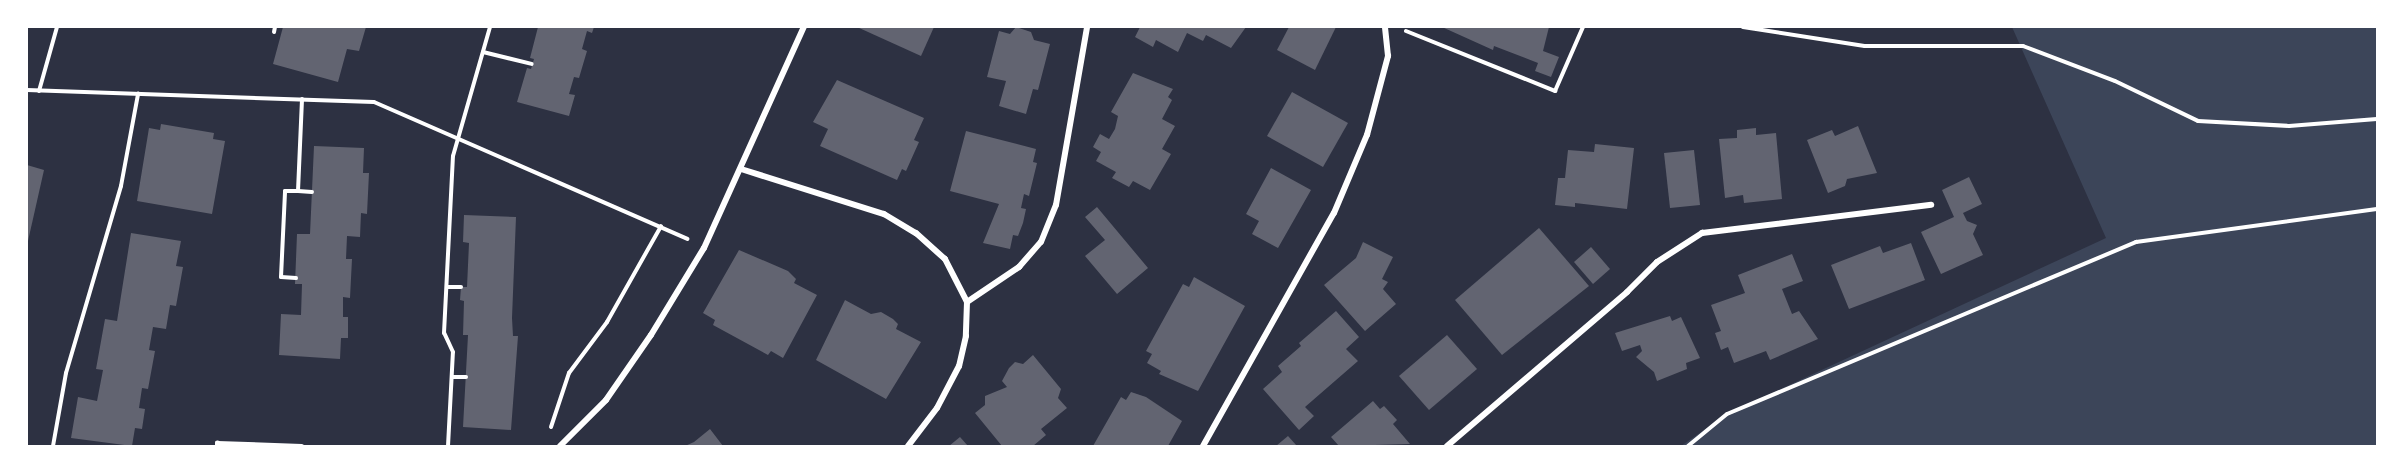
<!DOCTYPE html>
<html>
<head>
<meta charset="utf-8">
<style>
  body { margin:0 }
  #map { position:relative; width:2404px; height:473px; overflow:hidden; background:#2d3142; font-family:"Titillium Web",sans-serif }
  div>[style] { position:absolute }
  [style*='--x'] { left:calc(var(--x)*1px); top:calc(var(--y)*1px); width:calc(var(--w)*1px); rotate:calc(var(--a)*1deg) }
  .green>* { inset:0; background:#3c4559 }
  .building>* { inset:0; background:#626471 }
  .path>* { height:4px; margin:-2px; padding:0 2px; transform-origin:2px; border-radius:2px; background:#fff }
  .service>* { height:4.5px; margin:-2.25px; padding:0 2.25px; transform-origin:2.25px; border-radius:2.25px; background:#fff }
  .minor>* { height:6px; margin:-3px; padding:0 3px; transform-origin:3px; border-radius:3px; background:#fff }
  span { translate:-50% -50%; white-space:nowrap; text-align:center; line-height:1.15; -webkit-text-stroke:5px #fff; paint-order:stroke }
  .frame { position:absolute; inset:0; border:28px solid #fff; pointer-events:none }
</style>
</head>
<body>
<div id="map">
  <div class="green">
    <div style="clip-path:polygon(2012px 27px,2377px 27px,2377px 446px,1681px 446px,1727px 414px,2106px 238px)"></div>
  </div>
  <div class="building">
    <div style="clip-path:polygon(283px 27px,366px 27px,359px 51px,347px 49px,338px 82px,273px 64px)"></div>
    <div style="clip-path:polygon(538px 27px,594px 27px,592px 33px,587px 31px,582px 49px,587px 51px,579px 78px,574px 77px,569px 94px,575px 95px,569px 116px,517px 102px,527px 68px,531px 69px,534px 59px,530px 58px)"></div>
    <div style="clip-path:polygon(857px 27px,934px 27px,921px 56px)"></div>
    <div style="clip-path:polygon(1016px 27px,1031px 32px,1034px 40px,1050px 44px,1038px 90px,1033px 89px,1026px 114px,999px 106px,1006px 81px,987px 77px,999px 31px,1010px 34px)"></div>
    <div style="clip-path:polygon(1140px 27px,1246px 27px,1231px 48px,1206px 35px,1203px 41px,1187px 33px,1178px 52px,1156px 40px,1153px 47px,1135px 37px)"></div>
    <div style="clip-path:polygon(1289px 27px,1336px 27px,1315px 70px,1277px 50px)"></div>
    <div style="clip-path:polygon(1442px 27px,1549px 27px,1543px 51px,1559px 57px,1551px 77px,1535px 71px,1538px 63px,1494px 46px,1493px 50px)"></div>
    <div style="clip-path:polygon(1133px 73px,1173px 89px,1168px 97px,1172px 100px,1162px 119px,1175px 126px,1162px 149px,1171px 154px,1150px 190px,1133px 181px,1129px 187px,1112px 178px,1116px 172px,1096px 161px,1101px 152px,1093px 147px,1100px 134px,1109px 139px,1115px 129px,1118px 116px,1111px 112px)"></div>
    <div style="clip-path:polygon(837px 80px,924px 118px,914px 140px,919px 142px,906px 171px,902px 169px,897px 180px,820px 146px,828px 129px,813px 122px)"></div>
    <div style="clip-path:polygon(1292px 92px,1348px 123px,1323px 167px,1267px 136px)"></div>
    <div style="clip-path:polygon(161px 124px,214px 133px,213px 139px,225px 141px,212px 214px,137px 201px,149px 128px,160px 130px)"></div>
    <div style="clip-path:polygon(1858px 126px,1877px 173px,1847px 179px,1845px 186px,1828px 193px,1807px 140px,1832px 130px,1835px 136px)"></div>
    <div style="clip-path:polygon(1756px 128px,1756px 135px,1776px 133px,1782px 199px,1744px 203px,1743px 195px,1725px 198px,1719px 139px,1737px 138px,1737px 130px)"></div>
    <div style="clip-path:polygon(966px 131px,1036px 149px,1033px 162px,1037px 163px,1029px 196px,1024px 194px,1021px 208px,1026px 209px,1023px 223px,1018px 236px,1013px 235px,1010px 249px,983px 243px,999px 204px,950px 191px)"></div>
    <div style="clip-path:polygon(1595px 144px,1634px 148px,1627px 209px,1575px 203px,1575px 207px,1555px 205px,1558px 178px,1565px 178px,1568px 150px,1594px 152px)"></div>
    <div style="clip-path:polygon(314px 146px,364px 148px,363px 173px,369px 173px,367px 214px,361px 213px,360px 237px,347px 236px,346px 259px,352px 259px,350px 298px,343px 297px,343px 317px,348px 317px,348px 338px,341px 338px,340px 359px,279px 355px,281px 314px,301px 315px,302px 284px,295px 284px,297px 234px,310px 234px)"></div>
    <div style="clip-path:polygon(1694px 150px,1700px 205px,1670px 208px,1664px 153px)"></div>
    <div style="clip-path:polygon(27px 165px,44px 170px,28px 241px,27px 241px)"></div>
    <div style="clip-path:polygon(1271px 168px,1311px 190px,1278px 248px,1252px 234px,1259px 221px,1246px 214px)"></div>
    <div style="clip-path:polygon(1969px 177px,1982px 204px,1963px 213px,1967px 221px,1977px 225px,1973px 234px,1983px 255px,1941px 274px,1921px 232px,1954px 217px,1942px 190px)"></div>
    <div style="clip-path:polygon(1097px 207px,1148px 268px,1117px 294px,1085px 256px,1105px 240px,1085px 217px)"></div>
    <div style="clip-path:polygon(464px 215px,516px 217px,512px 318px,513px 336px,518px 336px,511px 430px,463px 427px,468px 335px,463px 335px,464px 301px,460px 300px,461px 287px,467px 287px,469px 243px,463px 242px)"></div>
    <div style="clip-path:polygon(1539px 228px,1589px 286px,1502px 355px,1455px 300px)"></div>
    <div style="clip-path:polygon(131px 233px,181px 241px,176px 266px,183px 267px,176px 306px,170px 305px,166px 329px,153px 327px,149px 350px,155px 351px,148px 389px,142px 388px,139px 408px,145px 409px,142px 429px,135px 428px,132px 446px,71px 438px,78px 397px,97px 401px,103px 370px,96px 369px,105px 319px,117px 321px)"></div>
    <div style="clip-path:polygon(1363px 242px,1393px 257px,1382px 279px,1388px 282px,1383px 289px,1396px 304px,1365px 331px,1324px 285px,1356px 258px)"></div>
    <div style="clip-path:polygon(1911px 243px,1925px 280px,1849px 309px,1831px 265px,1880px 246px,1883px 253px)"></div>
    <div style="clip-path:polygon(1591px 247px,1610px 269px,1593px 284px,1574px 262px)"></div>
    <div style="clip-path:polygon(739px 250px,788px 271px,796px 279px,794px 283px,817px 295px,783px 358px,771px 351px,768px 355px,713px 325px,715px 320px,703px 313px)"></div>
    <div style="clip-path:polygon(1792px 254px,1803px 281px,1782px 289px,1792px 314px,1799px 311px,1818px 339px,1770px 360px,1766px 351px,1734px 363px,1728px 347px,1721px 350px,1715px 333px,1721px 331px,1711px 305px,1745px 293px,1738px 275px)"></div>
    <div style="clip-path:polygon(1194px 277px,1245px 306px,1198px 391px,1159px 374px,1161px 371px,1147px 363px,1152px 354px,1146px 351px,1183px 284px,1189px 287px)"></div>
    <div style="clip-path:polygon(845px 300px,871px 314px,881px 312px,893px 319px,898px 324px,896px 329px,921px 342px,886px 399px,816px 360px)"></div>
    <div style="clip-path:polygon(1336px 311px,1359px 337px,1346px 349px,1358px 361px,1305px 407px,1314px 416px,1299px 430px,1263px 389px,1282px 372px,1278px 366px,1301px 346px,1299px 343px)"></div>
    <div style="clip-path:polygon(1670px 316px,1672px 321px,1681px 317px,1700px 358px,1686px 363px,1687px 369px,1657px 381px,1654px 372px,1636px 357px,1642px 351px,1640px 345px,1622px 351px,1615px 333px)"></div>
    <div style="clip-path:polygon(1447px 335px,1477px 369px,1429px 410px,1399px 376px)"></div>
    <div style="clip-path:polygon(1033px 355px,1061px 389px,1058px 398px,1067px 408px,1041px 429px,1046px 435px,1033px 446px,1002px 446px,975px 413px,985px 405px,985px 396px,1007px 387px,1002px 381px,1009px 368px,1015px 362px,1023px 364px)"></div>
    <div style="clip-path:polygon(1131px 392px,1146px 397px,1182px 421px,1168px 446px,1093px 446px,1121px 397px,1126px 400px)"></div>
    <div style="clip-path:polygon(1373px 401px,1380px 409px,1384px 406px,1397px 420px,1393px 424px,1410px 444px,1339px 446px,1331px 437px)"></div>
    <div style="clip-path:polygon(710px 429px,723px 446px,685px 446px,694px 442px)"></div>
    <div style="clip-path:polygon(1288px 436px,1297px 446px,1276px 446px)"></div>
    <div style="clip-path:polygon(960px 437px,968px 446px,949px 446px)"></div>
  </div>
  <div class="path">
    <div style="--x:1743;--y:27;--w:123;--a:8.9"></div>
    <div style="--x:1865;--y:46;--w:158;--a:0"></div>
    <div style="--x:2023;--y:46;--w:98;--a:20.8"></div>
    <div style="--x:2115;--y:81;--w:92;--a:25.7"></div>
    <div style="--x:2198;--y:121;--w:91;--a:3.1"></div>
    <div style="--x:2289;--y:126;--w:88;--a:-4.5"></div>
    <div style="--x:1406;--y:31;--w:161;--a:21.9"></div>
    <div style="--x:1555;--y:91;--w:70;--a:-66.4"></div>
    <div style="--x:274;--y:32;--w:5;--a:-79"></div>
    <div style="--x:483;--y:52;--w:50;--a:13.8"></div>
    <div style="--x:27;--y:90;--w:347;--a:2"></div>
    <div style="--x:374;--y:102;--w:342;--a:23.6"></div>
    <div style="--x:39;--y:91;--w:66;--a:-74.3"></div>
    <div style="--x:298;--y:191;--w:14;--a:4"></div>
    <div style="--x:296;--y:278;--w:15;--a:-176"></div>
    <div style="--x:281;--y:277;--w:86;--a:-87.3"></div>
    <div style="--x:285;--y:191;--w:13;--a:0"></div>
    <div style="--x:298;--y:191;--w:92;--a:-87.5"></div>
    <div style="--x:447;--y:287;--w:14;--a:0"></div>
    <div style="--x:452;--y:377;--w:14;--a:0"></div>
    <div style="--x:551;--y:427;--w:57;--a:-71.6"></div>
    <div style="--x:569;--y:373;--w:64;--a:-53.3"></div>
    <div style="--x:607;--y:322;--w:110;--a:-60.6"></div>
    <div style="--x:53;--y:446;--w:74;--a:-79.9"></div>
    <div style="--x:66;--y:373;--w:195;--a:-73.6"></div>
    <div style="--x:121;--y:186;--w:94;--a:-79.5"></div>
    <div style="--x:448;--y:446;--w:94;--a:-87"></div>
    <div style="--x:453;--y:352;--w:21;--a:-115"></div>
    <div style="--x:444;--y:333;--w:177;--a:-87.1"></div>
    <div style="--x:453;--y:156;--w:134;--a:-74"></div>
    <div style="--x:1688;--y:446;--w:50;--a:-39.4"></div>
    <div style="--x:1727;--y:414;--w:444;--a:-22.8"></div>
    <div style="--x:2136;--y:242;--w:243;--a:-7.8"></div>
  </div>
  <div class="service">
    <div style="--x:217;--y:446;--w:3;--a:-90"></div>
    <div style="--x:217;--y:443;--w:84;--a:2"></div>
  </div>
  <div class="minor">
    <div style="--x:741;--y:169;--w:150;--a:17.5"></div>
    <div style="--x:884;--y:214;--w:37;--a:31"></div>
    <div style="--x:916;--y:233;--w:39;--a:42"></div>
    <div style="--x:945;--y:259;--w:48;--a:62.9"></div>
    <div style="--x:967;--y:302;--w:34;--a:92"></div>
    <div style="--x:966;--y:336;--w:31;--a:103"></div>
    <div style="--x:959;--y:366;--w:47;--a:117.6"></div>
    <div style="--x:937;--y:408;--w:48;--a:127.3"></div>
    <div style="--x:967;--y:302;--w:63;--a:-33.9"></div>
    <div style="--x:1019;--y:267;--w:33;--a:-49"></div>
    <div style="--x:1041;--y:242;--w:40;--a:-68"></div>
    <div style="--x:1056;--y:205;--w:181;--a:-80.1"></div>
    <div style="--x:560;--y:446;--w:65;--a:-45"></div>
    <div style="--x:606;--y:400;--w:79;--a:-55.3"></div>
    <div style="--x:651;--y:335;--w:102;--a:-58.7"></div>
    <div style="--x:704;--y:248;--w:243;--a:-65.7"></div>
    <div style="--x:1203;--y:446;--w:267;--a:-60.7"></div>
    <div style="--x:1334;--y:213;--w:85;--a:-67.1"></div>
    <div style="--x:1367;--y:135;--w:82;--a:-75.1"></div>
    <div style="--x:1388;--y:56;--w:29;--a:-96"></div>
    <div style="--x:1447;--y:446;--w:237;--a:-40.5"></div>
    <div style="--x:1627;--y:292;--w:42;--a:-45"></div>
    <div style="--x:1657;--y:262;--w:54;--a:-32.8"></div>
    <div style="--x:1702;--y:233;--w:231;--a:-7"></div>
  </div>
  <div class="frame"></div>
</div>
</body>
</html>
